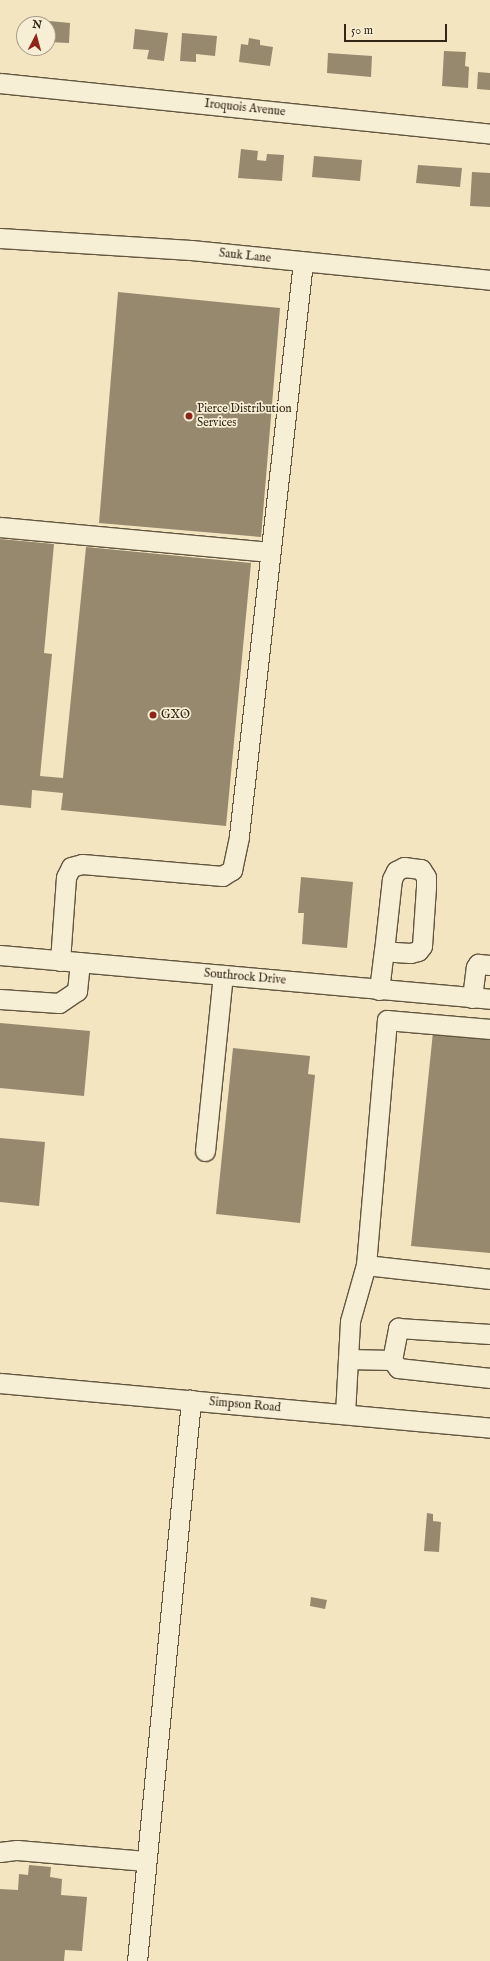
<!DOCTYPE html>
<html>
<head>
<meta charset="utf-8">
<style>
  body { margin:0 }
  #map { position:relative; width:490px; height:1961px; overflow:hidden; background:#f3e5c0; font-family:"IM FELL English",serif }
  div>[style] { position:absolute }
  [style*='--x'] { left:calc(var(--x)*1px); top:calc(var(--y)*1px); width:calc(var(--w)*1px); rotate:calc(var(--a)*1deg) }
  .building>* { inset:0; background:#96896e }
  .roads { filter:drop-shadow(1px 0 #625640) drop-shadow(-1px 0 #625640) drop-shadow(0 1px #625640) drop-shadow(0 -1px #625640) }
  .minor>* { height:19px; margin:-9.5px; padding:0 9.5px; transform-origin:9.5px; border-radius:9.5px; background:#f7eed6 }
  .dots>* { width:11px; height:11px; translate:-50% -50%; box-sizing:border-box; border:2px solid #f7eed6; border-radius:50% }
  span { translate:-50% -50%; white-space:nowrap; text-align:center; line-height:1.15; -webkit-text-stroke:3.5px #f7eed6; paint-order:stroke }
  .street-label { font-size:12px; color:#322616 }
  .poi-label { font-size:12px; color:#322616 }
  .left { translate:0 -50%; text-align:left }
  .north { position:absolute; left:16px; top:16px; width:40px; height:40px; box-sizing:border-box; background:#f7eed6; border:1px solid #a89e89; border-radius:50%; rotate:6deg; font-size:11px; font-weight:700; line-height:16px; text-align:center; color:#322616 }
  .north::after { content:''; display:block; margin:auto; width:14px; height:18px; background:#8f2418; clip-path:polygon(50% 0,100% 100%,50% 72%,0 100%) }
  .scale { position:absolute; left:344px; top:24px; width:103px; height:18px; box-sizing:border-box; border:2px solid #322616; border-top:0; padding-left:5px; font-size:12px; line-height:14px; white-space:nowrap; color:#322616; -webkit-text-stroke:3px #f7eed6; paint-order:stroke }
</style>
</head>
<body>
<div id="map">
  <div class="building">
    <div style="clip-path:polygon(29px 19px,70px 23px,69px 43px,48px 42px,48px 24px,28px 24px)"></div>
    <div style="clip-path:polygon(135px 29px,168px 33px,164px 61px,147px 59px,149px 50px,133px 49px)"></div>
    <div style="clip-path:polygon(182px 33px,217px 36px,215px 56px,196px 54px,196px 62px,180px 61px)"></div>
    <div style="clip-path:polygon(249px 38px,260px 40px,260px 45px,273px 47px,270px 66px,239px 62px,241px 44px,248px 45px)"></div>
    <div style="clip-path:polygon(444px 51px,466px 52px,465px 66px,469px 67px,468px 88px,442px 86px)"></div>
    <div style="clip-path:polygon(328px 53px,372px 56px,371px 77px,327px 73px)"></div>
    <div style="clip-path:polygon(478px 72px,490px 73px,490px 90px,477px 89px)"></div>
    <div style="clip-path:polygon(241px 149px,258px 151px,257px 160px,266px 161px,267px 154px,284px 155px,282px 181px,238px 178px)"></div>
    <div style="clip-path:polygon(314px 156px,362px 160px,360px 181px,312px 177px)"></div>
    <div style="clip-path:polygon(418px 165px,462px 168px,460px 187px,416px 183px)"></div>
    <div style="clip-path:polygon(472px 172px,490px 173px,490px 207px,470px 206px)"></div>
    <div style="clip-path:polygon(118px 292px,280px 308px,261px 537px,99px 523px)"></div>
    <div style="clip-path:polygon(0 539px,54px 544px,44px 653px,52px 654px,40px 776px,63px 778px,86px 547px,251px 563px,226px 826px,61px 810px,63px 793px,32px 790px,31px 808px,0 805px)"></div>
    <div style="clip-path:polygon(301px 877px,353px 882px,347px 948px,302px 944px,304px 913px,298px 913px)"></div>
    <div style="clip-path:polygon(0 1023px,90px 1031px,84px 1096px,0 1088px)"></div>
    <div style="clip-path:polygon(433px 1032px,490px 1037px,490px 1253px,411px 1246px)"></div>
    <div style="clip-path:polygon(233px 1048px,310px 1056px,308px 1074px,315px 1075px,300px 1223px,216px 1214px)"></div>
    <div style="clip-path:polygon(0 1138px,45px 1142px,39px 1206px,0 1202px)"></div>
    <div style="clip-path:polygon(427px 1513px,433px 1514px,433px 1521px,441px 1522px,439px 1552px,424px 1551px)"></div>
    <div style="clip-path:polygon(311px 1597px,327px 1600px,325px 1609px,310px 1606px)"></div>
    <div style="clip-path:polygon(29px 1865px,51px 1867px,50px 1877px,62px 1879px,61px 1895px,87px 1897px,82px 1951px,65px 1950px,64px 1961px,0 1961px,0 1889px,18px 1890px,19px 1874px,28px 1875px)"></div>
  </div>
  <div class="roads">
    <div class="minor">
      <div style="--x:0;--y:83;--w:493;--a:5.9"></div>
      <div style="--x:0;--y:238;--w:191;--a:3.6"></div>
      <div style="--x:191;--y:250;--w:301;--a:5.7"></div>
      <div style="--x:0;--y:527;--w:270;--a:5.3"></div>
      <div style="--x:0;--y:955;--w:492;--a:5.1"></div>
      <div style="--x:60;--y:961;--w:84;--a:-85.9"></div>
      <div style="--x:66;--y:877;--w:11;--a:-63"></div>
      <div style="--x:71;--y:867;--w:11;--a:-15"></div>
      <div style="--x:82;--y:864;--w:141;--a:4.9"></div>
      <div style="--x:222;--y:876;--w:12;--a:-31"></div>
      <div style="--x:232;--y:870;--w:35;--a:-78"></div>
      <div style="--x:239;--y:836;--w:578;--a:-83.64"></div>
      <div style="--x:379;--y:990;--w:39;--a:-83"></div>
      <div style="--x:384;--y:951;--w:72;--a:-83.7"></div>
      <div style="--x:392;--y:879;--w:9;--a:-63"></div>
      <div style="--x:396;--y:871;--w:9;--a:-27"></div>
      <div style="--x:404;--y:867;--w:17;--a:7"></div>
      <div style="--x:421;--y:869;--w:9;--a:58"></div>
      <div style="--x:426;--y:877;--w:10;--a:90"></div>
      <div style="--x:426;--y:887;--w:59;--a:93.9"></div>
      <div style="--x:422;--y:946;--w:6;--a:129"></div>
      <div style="--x:418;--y:951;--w:8;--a:166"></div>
      <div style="--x:410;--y:953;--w:26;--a:-176"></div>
      <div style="--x:472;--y:998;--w:31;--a:-83"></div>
      <div style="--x:476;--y:967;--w:4;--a:-56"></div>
      <div style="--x:478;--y:964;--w:12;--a:5"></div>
      <div style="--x:0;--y:999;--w:59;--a:3.9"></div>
      <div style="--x:59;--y:1003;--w:22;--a:-34"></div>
      <div style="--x:77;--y:991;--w:29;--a:-84"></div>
      <div style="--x:205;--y:1151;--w:177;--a:-84.2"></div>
      <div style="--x:366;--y:1265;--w:125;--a:6.4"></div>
      <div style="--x:348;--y:1359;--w:44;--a:1.3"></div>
      <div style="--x:392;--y:1360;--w:10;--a:53"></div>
      <div style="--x:398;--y:1368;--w:93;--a:6.2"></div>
      <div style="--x:392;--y:1360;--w:33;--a:-79"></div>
      <div style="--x:398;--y:1328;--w:92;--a:3.7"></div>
      <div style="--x:0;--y:1383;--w:492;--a:5.2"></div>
      <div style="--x:345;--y:1414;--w:93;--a:-86.9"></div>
      <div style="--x:350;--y:1321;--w:58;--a:-74.1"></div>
      <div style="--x:366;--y:1265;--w:246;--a:-85.1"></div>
      <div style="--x:387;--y:1020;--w:103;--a:5"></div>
      <div style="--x:0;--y:1852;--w:17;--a:-7"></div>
      <div style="--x:17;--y:1850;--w:129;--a:4.9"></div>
      <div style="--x:137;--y:1961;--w:564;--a:-84.5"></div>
    </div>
  </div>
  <div class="dots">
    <div style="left:189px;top:416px;background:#8f2418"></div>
    <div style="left:153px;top:715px;background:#8f2418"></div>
  </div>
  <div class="street-label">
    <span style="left:245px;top:108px;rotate:6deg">Iroquois Avenue</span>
    <span style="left:245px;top:256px;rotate:6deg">Sauk Lane</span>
    <span style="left:245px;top:977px;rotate:5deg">Southrock Drive</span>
    <span style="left:245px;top:1405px;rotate:5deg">Simpson Road</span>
  </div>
  <div class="poi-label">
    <span class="left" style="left:197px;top:416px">Pierce Distribution<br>Services</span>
    <span class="left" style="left:161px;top:715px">GXO</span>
  </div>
  <div class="north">N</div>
  <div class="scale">50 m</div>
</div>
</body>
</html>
